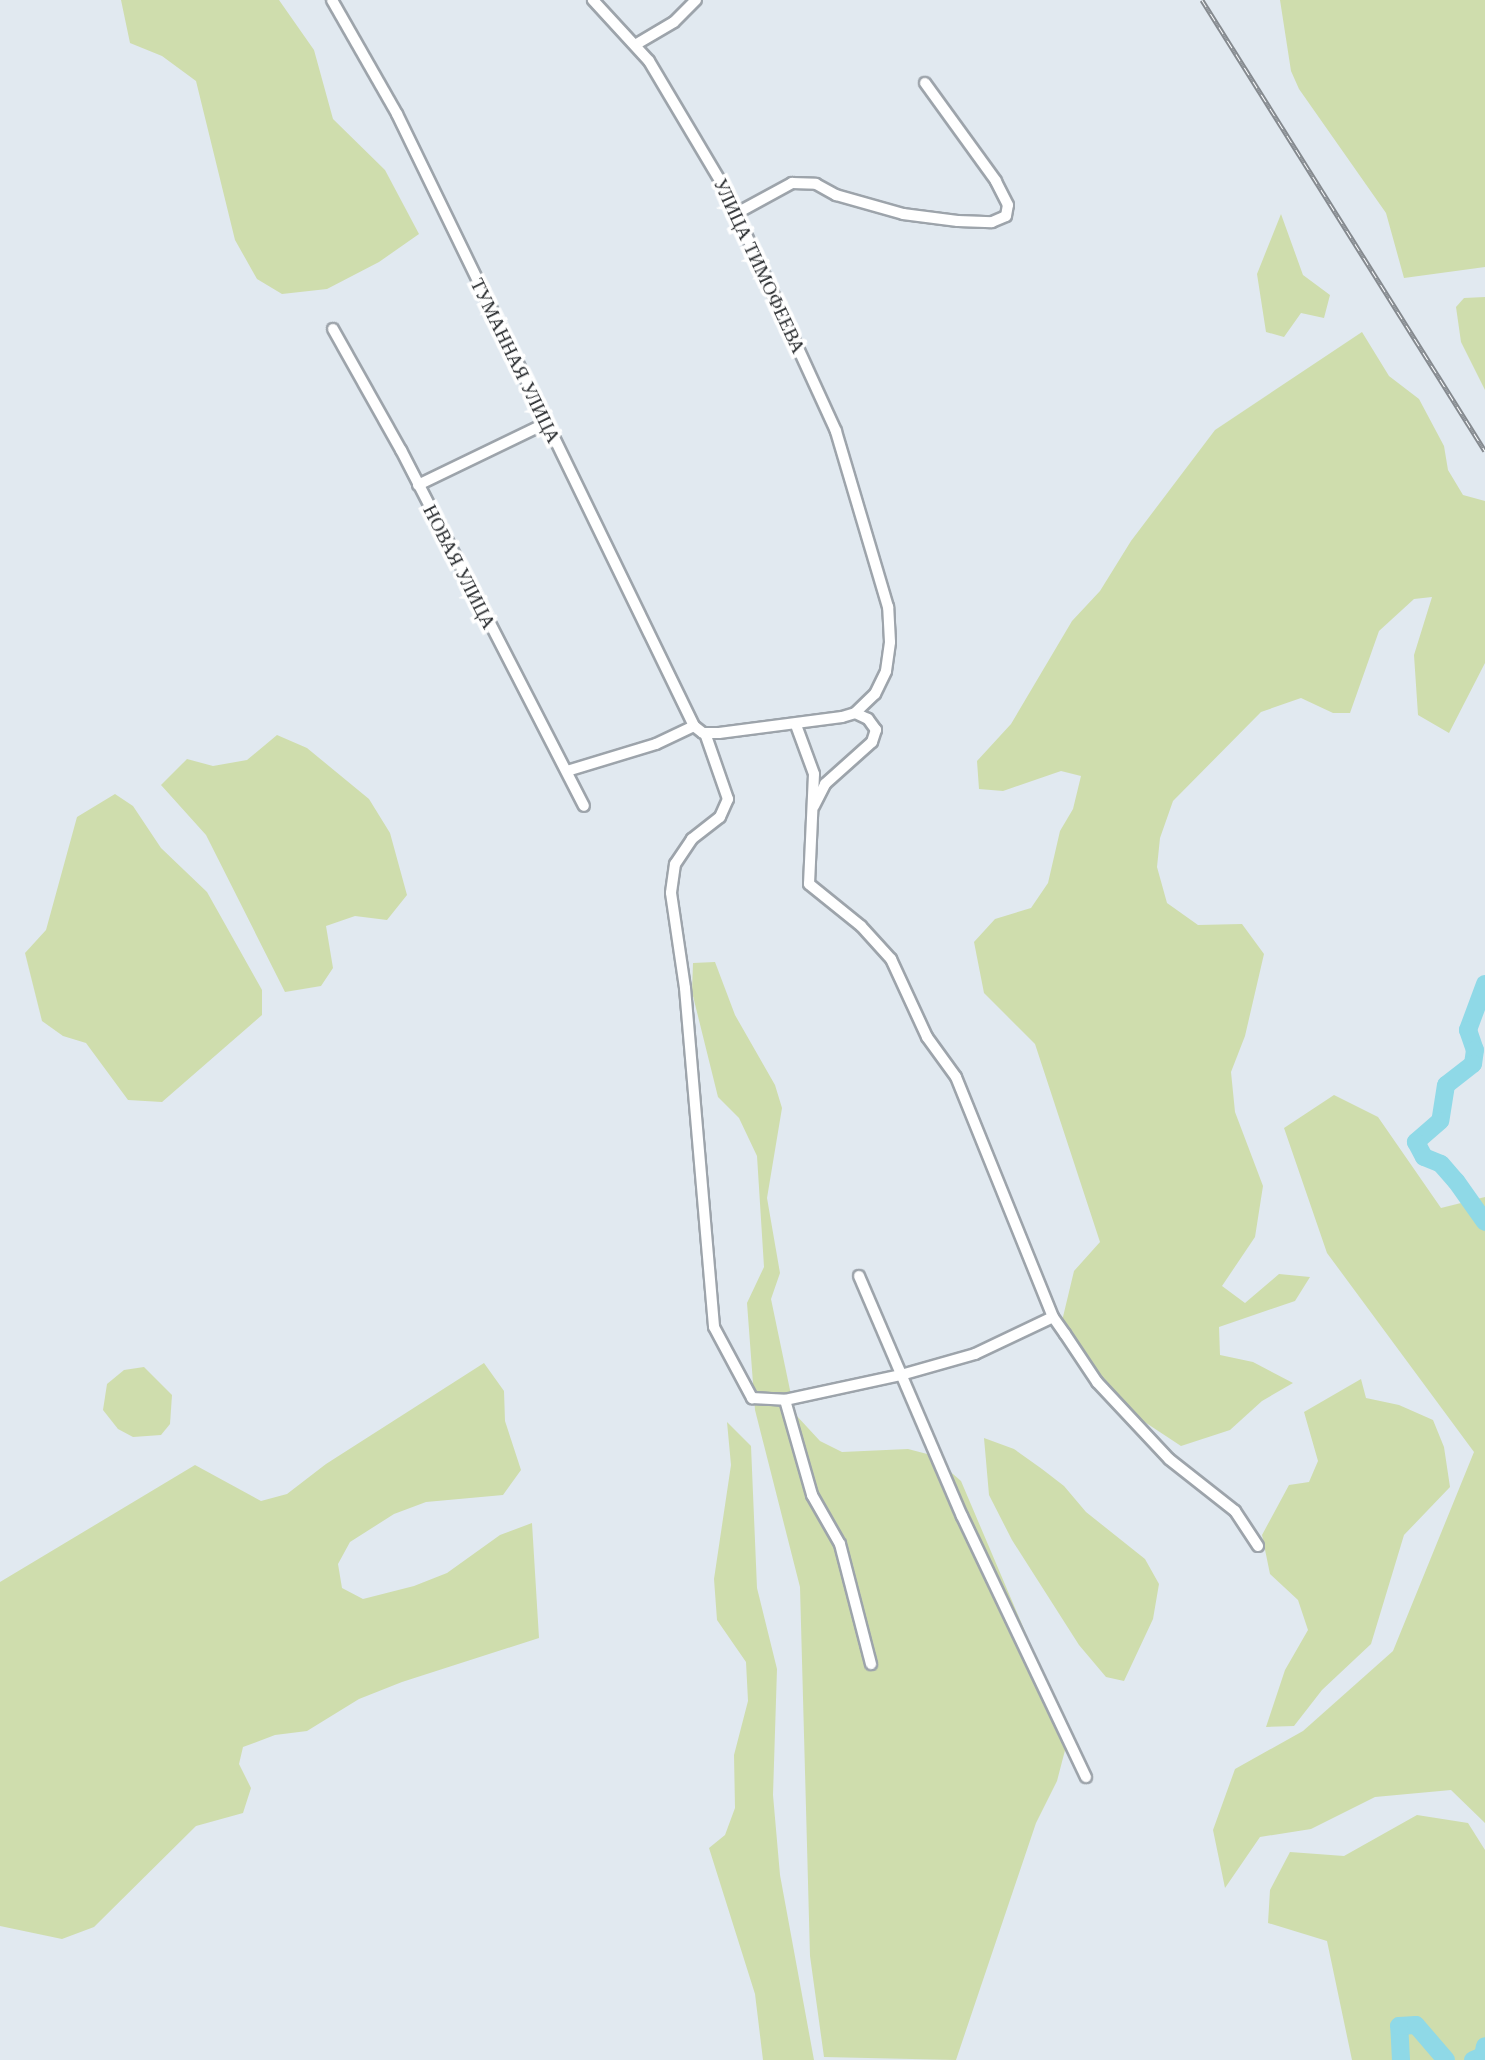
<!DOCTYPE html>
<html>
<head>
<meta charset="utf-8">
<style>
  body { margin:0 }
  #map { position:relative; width:1485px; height:2060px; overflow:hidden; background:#e1e9f0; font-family:"Libre Baskerville",serif }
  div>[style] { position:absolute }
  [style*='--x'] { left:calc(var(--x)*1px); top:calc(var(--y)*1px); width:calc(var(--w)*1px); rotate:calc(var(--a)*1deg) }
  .green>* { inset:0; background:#cfddad }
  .river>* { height:18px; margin:-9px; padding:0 9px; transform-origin:9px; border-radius:9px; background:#8fd9e7 }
  .roads { filter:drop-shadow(2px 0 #9da4ab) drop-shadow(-2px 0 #9da4ab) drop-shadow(0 2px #9da4ab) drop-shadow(0 -2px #9da4ab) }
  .minor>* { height:10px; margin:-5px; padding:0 5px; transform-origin:5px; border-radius:5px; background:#fff }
  .rail>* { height:5px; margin-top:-2.5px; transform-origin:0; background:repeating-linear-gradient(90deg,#fff 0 8px,#858a8f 0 16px); box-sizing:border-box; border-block:2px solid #858a8f }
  span { translate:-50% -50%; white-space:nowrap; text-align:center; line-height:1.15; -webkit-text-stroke:7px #fff; paint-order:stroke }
  .street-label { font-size:19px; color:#272a2d }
</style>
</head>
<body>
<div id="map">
  <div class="green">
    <div style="clip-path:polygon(121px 0,279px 0,314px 50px,333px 119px,385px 170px,419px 234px,379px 262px,327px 289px,282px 294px,257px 279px,235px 240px,196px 81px,162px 56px,130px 43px)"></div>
    <div style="clip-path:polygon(1280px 0,1485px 0,1485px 267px,1404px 278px,1386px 213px,1299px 89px,1291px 71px)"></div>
    <div style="clip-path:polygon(1281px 214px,1303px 275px,1330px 295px,1324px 318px,1301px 313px,1284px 337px,1266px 332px,1257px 274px)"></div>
    <div style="clip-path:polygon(1485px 297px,1485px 390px,1461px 342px,1456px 307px,1464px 298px)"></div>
    <div style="clip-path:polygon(1362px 332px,1389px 376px,1419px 399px,1444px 446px,1448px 470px,1463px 495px,1485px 501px,1485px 663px,1449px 733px,1418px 715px,1414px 655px,1432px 597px,1414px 599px,1379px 631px,1350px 713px,1333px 713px,1301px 698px,1261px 712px,1173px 801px,1160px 838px,1157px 867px,1167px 903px,1198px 925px,1242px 924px,1264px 954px,1245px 1036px,1231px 1072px,1235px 1112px,1263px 1186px,1255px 1237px,1222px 1286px,1245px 1303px,1279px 1274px,1310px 1277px,1295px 1301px,1219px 1327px,1220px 1355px,1253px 1362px,1293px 1383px,1262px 1401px,1230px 1430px,1181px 1446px,1137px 1417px,1082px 1369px,1062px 1321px,1074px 1271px,1100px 1242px,1035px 1044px,984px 993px,974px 942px,995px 919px,1031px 908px,1048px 883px,1060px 831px,1073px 809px,1081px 776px,1061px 771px,1003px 791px,979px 789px,977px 761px,1011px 724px,1072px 621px,1100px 591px,1131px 541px,1215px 430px)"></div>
    <div style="clip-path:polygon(277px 735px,307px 748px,369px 799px,390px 833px,407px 895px,387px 920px,355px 916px,326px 926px,333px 968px,321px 986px,285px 992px,206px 835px,161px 785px,187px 759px,213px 766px,247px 760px)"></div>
    <div style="clip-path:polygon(115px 794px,133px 806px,161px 848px,207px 892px,262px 990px,262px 1015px,162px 1102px,128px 1100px,86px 1043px,63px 1036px,42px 1021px,25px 953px,46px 930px,77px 817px)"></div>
    <div style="clip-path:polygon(715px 962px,735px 1015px,775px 1085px,782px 1108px,767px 1198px,780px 1273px,771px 1299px,795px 1414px,820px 1441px,842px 1452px,908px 1449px,931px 1455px,961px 1481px,1069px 1735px,1057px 1781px,1036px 1823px,956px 2060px,824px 2057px,810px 1956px,800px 1587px,755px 1410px,747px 1303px,764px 1267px,757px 1156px,739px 1118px,718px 1097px,692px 992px,693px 963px)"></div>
    <div style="clip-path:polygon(1334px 1095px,1378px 1117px,1441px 1208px,1485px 1197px,1485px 1823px,1451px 1790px,1375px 1797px,1311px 1829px,1260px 1837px,1225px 1888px,1213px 1830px,1235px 1769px,1303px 1731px,1393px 1651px,1474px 1452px,1327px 1253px,1284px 1128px)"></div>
    <div style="clip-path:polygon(484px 1363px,504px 1391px,505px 1421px,521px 1470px,503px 1495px,426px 1502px,394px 1514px,350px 1542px,338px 1564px,342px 1588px,363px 1599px,414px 1586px,447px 1573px,500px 1535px,532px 1523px,539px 1638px,402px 1682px,359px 1699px,307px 1731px,275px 1735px,243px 1747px,239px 1764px,251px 1788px,243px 1813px,196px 1826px,94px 1927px,62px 1939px,0 1926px,0 1582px,195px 1465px,261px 1501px,287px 1494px,326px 1464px)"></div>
    <div style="clip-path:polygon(144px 1367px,172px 1395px,170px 1424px,161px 1435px,133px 1437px,118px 1429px,103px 1410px,107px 1384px,124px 1370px)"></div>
    <div style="clip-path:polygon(1361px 1379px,1366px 1398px,1399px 1405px,1433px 1420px,1444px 1447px,1450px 1487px,1404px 1535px,1371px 1644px,1322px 1690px,1294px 1726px,1266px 1727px,1285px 1670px,1308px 1630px,1298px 1600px,1270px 1574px,1262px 1535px,1289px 1485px,1309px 1482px,1318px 1461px,1304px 1412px)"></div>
    <div style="clip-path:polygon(727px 1422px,751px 1446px,757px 1588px,777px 1669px,773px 1795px,780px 1875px,814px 2060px,763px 2060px,755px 1994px,709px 1848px,725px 1835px,735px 1808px,734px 1755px,748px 1701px,746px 1662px,717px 1620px,714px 1579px,731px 1465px)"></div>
    <div style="clip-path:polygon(984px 1438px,1014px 1449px,1042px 1469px,1064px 1486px,1086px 1512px,1145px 1559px,1159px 1584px,1153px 1619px,1124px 1681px,1106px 1677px,1079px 1645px,1012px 1540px,989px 1495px)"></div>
    <div style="clip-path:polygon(1417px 1815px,1468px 1823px,1485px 1850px,1485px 2060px,1352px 2060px,1327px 1941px,1268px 1923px,1270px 1890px,1290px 1852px,1344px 1856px)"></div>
  </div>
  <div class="river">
    <div style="--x:1485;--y:984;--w:49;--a:110.3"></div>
    <div style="--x:1468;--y:1030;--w:21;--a:71"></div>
    <div style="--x:1475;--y:1050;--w:14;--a:98"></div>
    <div style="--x:1473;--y:1064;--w:34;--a:142"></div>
    <div style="--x:1446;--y:1085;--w:36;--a:99"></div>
    <div style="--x:1440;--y:1121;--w:32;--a:139"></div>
    <div style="--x:1416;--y:1142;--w:17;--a:62"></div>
    <div style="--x:1424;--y:1157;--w:18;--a:22"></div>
    <div style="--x:1441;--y:1164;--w:23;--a:49"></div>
    <div style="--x:1456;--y:1181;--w:50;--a:54.7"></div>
    <div style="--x:1401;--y:2060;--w:34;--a:-93"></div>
    <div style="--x:1399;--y:2026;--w:17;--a:-3"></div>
    <div style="--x:1416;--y:2025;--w:46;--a:49.4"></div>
    <div style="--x:1473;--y:2060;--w:11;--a:-22"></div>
    <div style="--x:1483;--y:2056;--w:10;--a:-79"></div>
  </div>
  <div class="roads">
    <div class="minor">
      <div style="--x:332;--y:0;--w:131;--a:60.3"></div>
      <div style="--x:397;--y:114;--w:680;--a:64.11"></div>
      <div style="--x:694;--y:726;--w:11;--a:38"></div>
      <div style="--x:703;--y:733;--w:16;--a:0"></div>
      <div style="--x:719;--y:733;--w:124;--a:-7.4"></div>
      <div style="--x:842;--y:717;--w:14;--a:-17"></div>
      <div style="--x:855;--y:713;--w:28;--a:-44"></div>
      <div style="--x:875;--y:694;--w:25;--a:-64"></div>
      <div style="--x:886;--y:671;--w:29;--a:-82"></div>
      <div style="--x:890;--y:642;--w:35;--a:-93"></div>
      <div style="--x:888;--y:607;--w:184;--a:-106.5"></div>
      <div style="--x:836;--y:431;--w:266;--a:-114.6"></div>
      <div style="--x:725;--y:189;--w:149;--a:-120.7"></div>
      <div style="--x:649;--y:61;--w:83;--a:-132.6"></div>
      <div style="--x:635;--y:45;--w:45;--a:-30.5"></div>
      <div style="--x:674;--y:22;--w:31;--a:-45"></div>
      <div style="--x:737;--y:213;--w:63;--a:-28.6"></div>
      <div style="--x:792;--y:183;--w:24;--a:2"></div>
      <div style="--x:816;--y:184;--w:23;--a:29"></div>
      <div style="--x:836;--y:195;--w:70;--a:15.8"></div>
      <div style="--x:903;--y:214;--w:55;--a:7.3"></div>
      <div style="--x:958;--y:221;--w:34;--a:2"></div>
      <div style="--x:992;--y:222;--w:15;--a:-23"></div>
      <div style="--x:1006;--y:216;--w:11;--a:-80"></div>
      <div style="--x:1008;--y:205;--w:27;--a:-117"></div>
      <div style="--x:996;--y:181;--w:121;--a:-125.9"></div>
      <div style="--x:333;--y:329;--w:139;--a:60.7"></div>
      <div style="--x:401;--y:450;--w:400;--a:62.8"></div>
      <div style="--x:418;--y:485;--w:142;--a:-25.8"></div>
      <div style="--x:796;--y:725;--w:52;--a:69.8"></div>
      <div style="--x:814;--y:774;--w:110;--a:92.6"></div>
      <div style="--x:809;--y:884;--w:67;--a:38.9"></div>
      <div style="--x:861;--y:926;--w:45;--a:47.7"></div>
      <div style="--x:891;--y:959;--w:86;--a:65.2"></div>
      <div style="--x:927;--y:1037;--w:49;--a:54.1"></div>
      <div style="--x:956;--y:1077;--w:259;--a:68"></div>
      <div style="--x:1053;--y:1317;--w:21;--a:55"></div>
      <div style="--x:1065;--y:1334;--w:58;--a:56.3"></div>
      <div style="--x:1097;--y:1382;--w:105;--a:46.9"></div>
      <div style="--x:1169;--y:1459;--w:84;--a:38.2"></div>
      <div style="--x:1235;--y:1511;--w:42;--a:56.7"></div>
      <div style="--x:705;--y:733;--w:70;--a:70.8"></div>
      <div style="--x:728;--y:799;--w:20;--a:114"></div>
      <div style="--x:720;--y:817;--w:36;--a:142"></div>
      <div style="--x:692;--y:839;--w:30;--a:124"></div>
      <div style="--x:675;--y:864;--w:29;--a:98"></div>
      <div style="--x:671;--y:893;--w:96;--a:81.6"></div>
      <div style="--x:685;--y:988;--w:340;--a:85.1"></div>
      <div style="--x:714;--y:1327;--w:81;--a:61.8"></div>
      <div style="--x:752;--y:1398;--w:33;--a:3"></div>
      <div style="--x:785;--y:1400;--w:119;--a:-12.2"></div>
      <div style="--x:901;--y:1375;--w:77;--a:-15.8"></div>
      <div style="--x:975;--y:1354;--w:86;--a:-25.4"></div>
      <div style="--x:567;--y:771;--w:93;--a:-16.9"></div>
      <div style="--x:656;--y:744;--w:42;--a:-25.3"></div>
      <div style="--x:814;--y:806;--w:25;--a:-63"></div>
      <div style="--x:825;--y:784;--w:63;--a:-41.8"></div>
      <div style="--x:872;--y:742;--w:13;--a:-72"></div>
      <div style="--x:876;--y:730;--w:14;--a:-126"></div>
      <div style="--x:868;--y:719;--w:14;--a:-155"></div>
      <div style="--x:859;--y:1276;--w:261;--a:66.8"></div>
      <div style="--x:962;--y:1516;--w:289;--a:64.6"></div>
      <div style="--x:785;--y:1400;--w:99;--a:74.1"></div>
      <div style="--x:812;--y:1495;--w:56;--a:60.3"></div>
      <div style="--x:840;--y:1544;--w:124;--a:75.5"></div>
    </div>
  </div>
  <div class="rail">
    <div style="--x:1202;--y:0;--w:532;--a:57.89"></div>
  </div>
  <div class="street-label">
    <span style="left:759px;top:266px;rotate:65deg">УЛИЦА ТИМОФЕЕВА</span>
    <span style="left:515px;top:361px;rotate:64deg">ТУМАННАЯ УЛИЦА</span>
    <span style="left:459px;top:567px;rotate:63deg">НОВАЯ УЛИЦА</span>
  </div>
</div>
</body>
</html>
